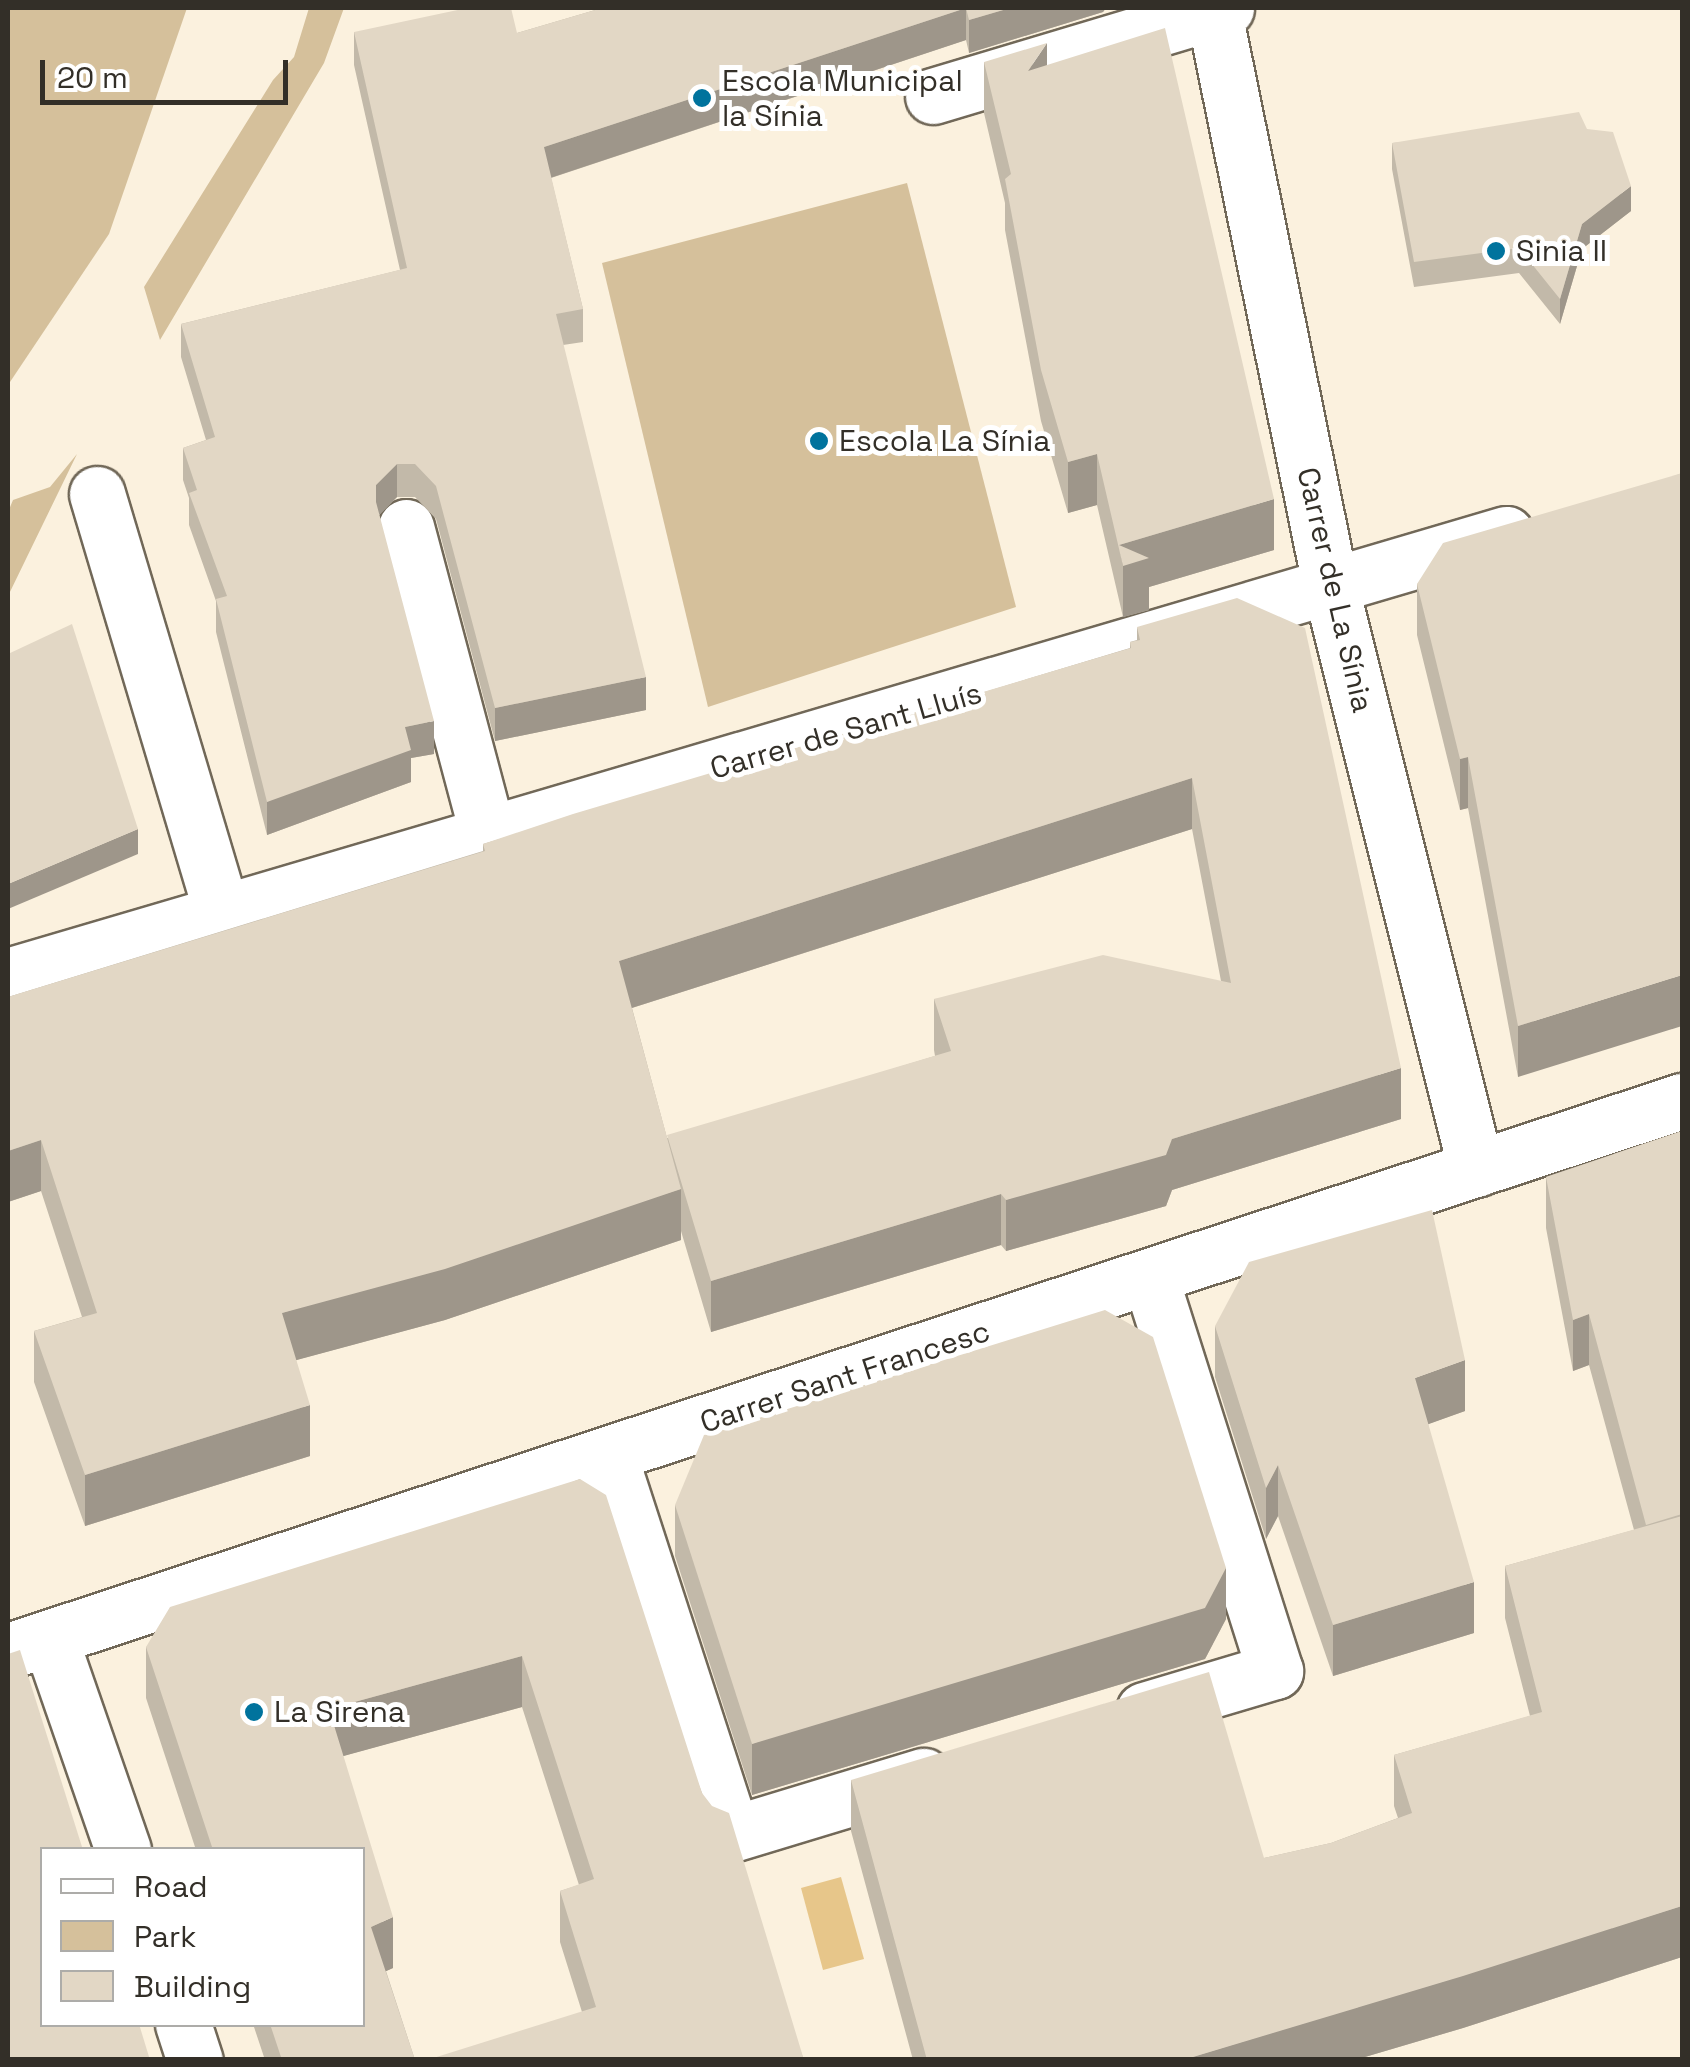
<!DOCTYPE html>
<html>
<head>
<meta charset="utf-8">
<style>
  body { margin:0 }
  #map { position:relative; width:1690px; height:2067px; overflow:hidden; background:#fbf1de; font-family:"Space Grotesk",sans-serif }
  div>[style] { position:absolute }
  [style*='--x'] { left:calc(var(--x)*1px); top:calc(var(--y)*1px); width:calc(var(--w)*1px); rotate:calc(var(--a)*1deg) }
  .green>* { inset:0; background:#d5c09b }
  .water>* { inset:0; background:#e7c68a }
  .roads { filter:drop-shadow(2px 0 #716858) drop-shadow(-2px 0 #716858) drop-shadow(0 2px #716858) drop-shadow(0 -2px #716858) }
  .minor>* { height:55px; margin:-27.5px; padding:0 27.5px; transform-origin:27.5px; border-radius:27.5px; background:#fff }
  .wall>* { inset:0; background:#c2b9a9 }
  .shaded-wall>* { inset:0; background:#9e968a }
  .building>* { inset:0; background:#e2d7c5 }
  .dots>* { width:28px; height:28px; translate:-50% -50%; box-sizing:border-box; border:5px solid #fff; border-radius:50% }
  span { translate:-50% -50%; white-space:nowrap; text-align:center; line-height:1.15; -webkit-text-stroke:10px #fff; paint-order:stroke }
  .poi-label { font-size:30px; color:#332f28 }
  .left { translate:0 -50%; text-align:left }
  .street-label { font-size:30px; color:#332f28 }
  .frame { position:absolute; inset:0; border:10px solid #332f28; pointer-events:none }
  .legend { position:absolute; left:40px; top:1847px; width:325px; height:180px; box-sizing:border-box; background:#fff; border:2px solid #adaca9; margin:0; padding:12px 18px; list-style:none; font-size:30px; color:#332f28 }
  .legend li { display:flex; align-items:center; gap:20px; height:50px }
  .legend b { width:50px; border:2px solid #adaca9 }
  .scale { position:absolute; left:40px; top:60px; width:248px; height:45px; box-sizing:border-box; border:5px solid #332f28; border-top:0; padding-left:12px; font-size:30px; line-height:35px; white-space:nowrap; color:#332f28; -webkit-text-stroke:8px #fff; paint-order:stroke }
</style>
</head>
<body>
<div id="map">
  <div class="green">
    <div style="clip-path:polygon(8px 8px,187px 8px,109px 234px,8px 385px)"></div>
    <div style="clip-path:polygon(309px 8px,344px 8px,324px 63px,160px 340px,144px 287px,273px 80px,294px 57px)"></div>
    <div style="clip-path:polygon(907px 183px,1016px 607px,708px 707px,602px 263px)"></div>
    <div style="clip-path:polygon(77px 454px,8px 596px,8px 512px,13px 500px,50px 487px)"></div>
  </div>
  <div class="water">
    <div style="clip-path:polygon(841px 1877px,864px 1959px,823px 1970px,801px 1888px)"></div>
  </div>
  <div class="roads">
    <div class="minor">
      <div style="--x:1213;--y:8;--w:593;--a:78.52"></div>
      <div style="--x:1331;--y:589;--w:598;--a:75.96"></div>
      <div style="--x:933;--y:96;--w:306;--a:-16.7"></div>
      <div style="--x:97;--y:494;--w:437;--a:73.4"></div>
      <div style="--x:406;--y:527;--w:319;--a:75.1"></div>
      <div style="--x:8;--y:976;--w:1562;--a:-16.44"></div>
      <div style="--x:609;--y:1455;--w:398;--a:72"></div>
      <div style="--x:732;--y:1834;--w:200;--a:-16.9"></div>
      <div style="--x:50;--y:1639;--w:223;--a:70.9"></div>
      <div style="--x:8;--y:1651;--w:1762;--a:-18.19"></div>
      <div style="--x:1144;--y:1710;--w:137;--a:-16.6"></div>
      <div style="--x:1275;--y:1671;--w:414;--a:-107.6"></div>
      <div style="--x:183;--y:2024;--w:38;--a:72"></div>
    </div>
  </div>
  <div class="wall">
    <div style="clip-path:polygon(602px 8px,1106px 8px,1103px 12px,969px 53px,966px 40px,551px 178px,583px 309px,583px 342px,563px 345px,646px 710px,495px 741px,436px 519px,415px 497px,397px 497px,379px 515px,434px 754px,411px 758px,411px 782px,267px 835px,216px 632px,216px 601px,189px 525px,189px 498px,183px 480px,183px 448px,206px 440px,181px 357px,181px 324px,400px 270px,354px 65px,354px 32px,517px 33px)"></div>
    <div style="clip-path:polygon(984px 62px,1047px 65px,1274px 550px,1149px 587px,1149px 610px,1123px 617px,1097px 505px,1068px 513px,1041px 421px,1005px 230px,1005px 203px,984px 113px)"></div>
    <div style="clip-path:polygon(1587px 129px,1631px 211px,1582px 249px,1560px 324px,1519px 273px,1414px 287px,1392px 169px,1392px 143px)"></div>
    <div style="clip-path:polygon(1682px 473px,1518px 1077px,1468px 808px,1460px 810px,1417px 635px,1417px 584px)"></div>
    <div style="clip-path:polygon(evenodd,1137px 627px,1401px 1119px,1172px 1190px,1166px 1206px,1006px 1251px,1001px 1245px,711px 1332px,681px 1231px,681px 1240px,445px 1320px,296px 1360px,310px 1456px,85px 1526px,34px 1382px,34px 1331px,82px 1317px,41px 1191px,8px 1202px,8px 997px,483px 851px,483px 844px,1130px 648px,1130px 642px,1137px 640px,1137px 627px,1192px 829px,1221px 981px,934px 999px,934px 1050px,935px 1056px,667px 1138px,632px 1008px,1192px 829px)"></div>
    <div style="clip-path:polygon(1682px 1131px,1682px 1957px,1463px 2028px,1355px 2060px,913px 2060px,851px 1831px,851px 1780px,1264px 1858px,1331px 1843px,1398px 1818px,1394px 1806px,1394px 1755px,1530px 1716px,1505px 1618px,1505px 1566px,1634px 1530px,1589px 1365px,1573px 1371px,1546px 1228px,1546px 1177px)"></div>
    <div style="clip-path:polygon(1215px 1326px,1465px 1411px,1428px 1424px,1474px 1633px,1333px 1676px,1278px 1516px,1266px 1539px,1215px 1377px)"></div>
    <div style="clip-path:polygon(580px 1479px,702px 1793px,804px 2060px,582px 2012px,560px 1942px,560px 1891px,579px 1885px,522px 1707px,343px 1756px,393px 1968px,386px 1971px,415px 2060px,265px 2060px,253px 2024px,362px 2024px,362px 1850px,196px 1850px,146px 1698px,146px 1647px)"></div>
    <div style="clip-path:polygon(675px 1505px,1226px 1619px,1205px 1659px,752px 1795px,675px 1556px)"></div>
  </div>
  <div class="shaded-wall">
    <div style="clip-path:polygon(966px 8px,966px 40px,544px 180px,544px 147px)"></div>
    <div style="clip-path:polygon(1010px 8px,1106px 8px,1103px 12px,969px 53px,969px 20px)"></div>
    <div style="clip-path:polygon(1047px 43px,1047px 94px,1028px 71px)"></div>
    <div style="clip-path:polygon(1631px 186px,1631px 211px,1582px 249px,1560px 324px,1560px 299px,1582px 224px)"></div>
    <div style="clip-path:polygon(1097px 454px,1097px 505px,1068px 513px,1068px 462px)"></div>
    <div style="clip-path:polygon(397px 464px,397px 497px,376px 518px,376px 485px)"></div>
    <div style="clip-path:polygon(1274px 499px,1274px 550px,1149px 587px,1149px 610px,1123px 617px,1123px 566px,1119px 545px)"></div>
    <div style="clip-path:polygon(646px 677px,646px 710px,495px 741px,495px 708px)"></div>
    <div style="clip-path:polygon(434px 721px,434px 754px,411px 758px,411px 782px,267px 835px,267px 802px,405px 727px)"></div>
    <div style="clip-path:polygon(1468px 757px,1468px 808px,1460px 810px,1460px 759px)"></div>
    <div style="clip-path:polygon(1192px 778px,1192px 829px,619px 1012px,619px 961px)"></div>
    <div style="clip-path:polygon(138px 829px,138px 854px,8px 909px,8px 884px)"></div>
    <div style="clip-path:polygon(1682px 975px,1682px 1026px,1518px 1077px,1518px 1026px)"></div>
    <div style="clip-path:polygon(1401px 1068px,1401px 1119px,1172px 1190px,1166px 1206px,1006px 1251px,1006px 1200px,1172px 1139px)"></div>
    <div style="clip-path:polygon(41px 1140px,41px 1191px,8px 1202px,8px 1151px)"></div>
    <div style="clip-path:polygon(681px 1189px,681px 1240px,445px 1320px,282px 1364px,282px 1313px)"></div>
    <div style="clip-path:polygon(1001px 1194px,1001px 1245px,711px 1332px,711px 1281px)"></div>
    <div style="clip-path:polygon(1589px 1314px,1589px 1365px,1573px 1371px,1573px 1320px)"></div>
    <div style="clip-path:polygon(1465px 1360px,1465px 1411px,1415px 1429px,1415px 1378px)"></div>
    <div style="clip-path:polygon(310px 1405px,310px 1456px,85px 1526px,85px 1475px)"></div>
    <div style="clip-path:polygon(1278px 1465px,1278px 1516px,1266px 1539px,1266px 1488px)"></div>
    <div style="clip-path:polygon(1226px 1568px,1226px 1619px,1205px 1659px,752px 1795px,752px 1744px)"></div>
    <div style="clip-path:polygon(1474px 1582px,1474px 1633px,1333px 1676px,1333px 1625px)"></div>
    <div style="clip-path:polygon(522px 1656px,522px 1707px,329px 1760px,329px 1709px)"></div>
    <div style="clip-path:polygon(1682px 1906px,1682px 1957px,1463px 2028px,1355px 2060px,1183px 2060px)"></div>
    <div style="clip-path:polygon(393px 1917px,393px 1968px,371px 1978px,371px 1927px)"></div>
  </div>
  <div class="building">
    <div style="clip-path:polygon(467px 8px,511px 8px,517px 33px,602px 8px,1010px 8px,969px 20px,966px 8px,544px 147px,583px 309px,556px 314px,646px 677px,495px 708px,436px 486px,415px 464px,397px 464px,376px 485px,376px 502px,434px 721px,405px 727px,411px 750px,267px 802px,216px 599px,227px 596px,189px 493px,197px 490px,183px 448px,215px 437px,181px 324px,407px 268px,354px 32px)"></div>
    <div style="clip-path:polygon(1165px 28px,1274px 499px,1119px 545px,1149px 558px,1123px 566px,1097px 454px,1068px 462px,1041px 370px,1005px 179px,1011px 174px,984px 62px,1047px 43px,1028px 71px)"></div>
    <div style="clip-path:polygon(1579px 112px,1587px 129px,1613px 132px,1631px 186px,1582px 224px,1560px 299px,1519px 248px,1414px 262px,1392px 143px)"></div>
    <div style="clip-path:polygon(1682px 473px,1682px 975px,1518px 1026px,1468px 757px,1460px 759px,1417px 584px,1443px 543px)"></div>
    <div style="clip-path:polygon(1237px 598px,1305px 628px,1401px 1068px,1172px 1139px,1166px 1155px,1006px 1200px,1001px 1194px,711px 1281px,667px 1135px,951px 1051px,934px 999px,1103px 955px,1231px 983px,1192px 778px,619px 961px,681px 1189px,445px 1269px,282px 1313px,310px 1405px,85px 1475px,34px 1331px,97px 1313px,41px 1140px,8px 1151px,8px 997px,485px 851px,483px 844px,573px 814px,1131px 648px,1130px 642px,1140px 640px,1137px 627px)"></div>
    <div style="clip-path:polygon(72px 624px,138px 829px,8px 884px,8px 654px)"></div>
    <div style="clip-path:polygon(1682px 1131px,1682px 1514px,1646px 1525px,1589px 1314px,1573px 1320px,1546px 1177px)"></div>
    <div style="clip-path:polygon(1432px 1210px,1465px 1360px,1415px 1378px,1474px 1582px,1333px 1625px,1278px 1465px,1266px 1488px,1215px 1326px,1249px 1262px)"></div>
    <div style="clip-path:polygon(1105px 1310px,1153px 1337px,1226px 1568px,1205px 1608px,752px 1744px,675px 1505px,704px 1435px)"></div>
    <div style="clip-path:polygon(580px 1479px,606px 1495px,702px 1793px,712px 1806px,729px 1813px,804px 2060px,427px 2060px,596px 2007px,560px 1891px,594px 1879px,522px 1656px,329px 1709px,393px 1917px,371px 1927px,415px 2060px,282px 2060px,270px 2024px,362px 2024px,362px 1850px,213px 1850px,146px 1647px,170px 1607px)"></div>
    <div style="clip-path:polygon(1682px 1516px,1682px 1906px,1463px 1976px,1183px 2060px,927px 2060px,851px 1780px,1209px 1672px,1264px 1858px,1331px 1843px,1412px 1813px,1394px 1755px,1542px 1712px,1505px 1566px)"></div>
    <div style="clip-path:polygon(20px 1650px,83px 1850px,42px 1850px,42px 2024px,139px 2024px,150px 2060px,8px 2060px,8px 1654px)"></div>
  </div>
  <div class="dots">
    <div style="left:702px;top:98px;background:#00739d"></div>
    <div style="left:1496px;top:251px;background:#00739d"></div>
    <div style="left:819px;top:441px;background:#00739d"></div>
    <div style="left:254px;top:1712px;background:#00739d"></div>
  </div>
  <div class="poi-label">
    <span class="left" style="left:722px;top:98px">Escola Municipal<br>la Sínia</span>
    <span class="left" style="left:1516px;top:251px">Sinia II</span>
    <span class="left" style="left:839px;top:441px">Escola La Sínia</span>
    <span class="left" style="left:274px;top:1712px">La Sirena</span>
  </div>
  <div class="street-label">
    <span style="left:1335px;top:590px;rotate:77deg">Carrer de La Sínia</span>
    <span style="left:846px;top:731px;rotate:-16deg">Carrer de Sant Lluís</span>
    <span style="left:845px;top:1377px;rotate:-18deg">Carrer Sant Francesc</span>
  </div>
  <div class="frame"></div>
  <ul class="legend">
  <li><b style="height:12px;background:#fff"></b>Road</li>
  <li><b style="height:28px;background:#d5c09b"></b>Park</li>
  <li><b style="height:28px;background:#e2d7c5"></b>Building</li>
  </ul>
  <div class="scale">20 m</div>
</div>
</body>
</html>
